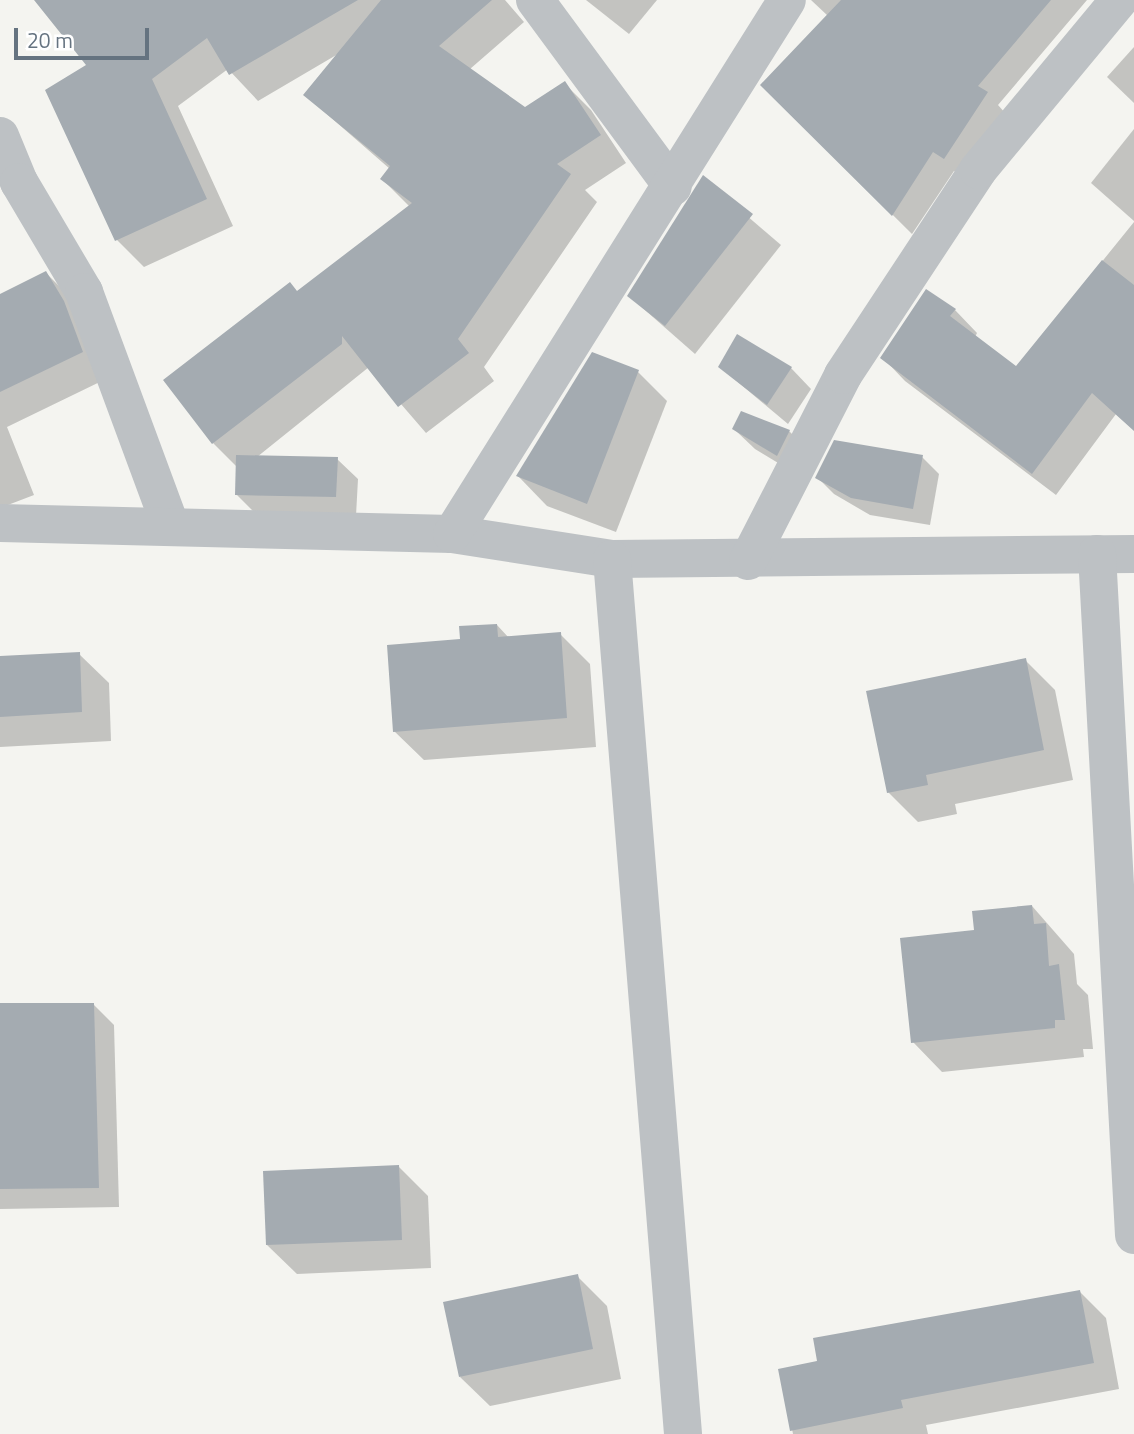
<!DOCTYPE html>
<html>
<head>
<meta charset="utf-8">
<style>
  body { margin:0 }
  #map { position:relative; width:1134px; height:1434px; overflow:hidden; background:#f4f4f0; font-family:"Titillium Web",sans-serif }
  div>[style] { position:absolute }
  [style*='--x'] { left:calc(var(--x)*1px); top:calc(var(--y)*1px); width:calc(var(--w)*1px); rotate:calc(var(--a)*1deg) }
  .shadow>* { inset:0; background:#0003 }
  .building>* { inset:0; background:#a4abb1 }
  .minor>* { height:38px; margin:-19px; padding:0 19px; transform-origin:19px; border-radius:19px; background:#bdc1c4 }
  span { translate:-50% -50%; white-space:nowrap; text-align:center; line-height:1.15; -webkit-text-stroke:7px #fff; paint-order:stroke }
  .scale { position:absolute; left:14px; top:28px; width:135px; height:32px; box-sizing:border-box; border:4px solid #657380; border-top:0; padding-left:9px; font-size:21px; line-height:24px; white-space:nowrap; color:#657380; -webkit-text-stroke:5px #fff; paint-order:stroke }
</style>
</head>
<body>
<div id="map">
  <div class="shadow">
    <div style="clip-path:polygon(37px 0,505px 0,524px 22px,470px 69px,525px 109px,564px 83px,591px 110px,626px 163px,585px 190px,597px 202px,484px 367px,494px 381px,426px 433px,369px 367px,257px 457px,337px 459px,358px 479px,356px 516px,257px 515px,237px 495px,237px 467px,213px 443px,298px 292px,410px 207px,382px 179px,390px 169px,305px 95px,338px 54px,258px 101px,228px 69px,178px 106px,233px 226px,144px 267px,117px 240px,48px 91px,88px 65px)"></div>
    <div style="clip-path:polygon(586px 0,657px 0,629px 34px)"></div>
    <div style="clip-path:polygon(811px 0,1087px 0,998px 105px,1006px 114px,964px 178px,954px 171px,912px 234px,762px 85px,828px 16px)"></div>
    <div style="clip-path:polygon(1134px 47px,1134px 103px,1107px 77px)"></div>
    <div style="clip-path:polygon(1134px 129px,1134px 221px,1091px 183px)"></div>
    <div style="clip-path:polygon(703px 178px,781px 245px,695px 354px,629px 296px)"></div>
    <div style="clip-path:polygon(1134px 222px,1134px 430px,1116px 414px,1056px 495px,905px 381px,883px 358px,955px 310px,977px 333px,975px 337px,1016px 368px)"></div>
    <div style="clip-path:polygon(46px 273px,72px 299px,108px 378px,7px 427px,34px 495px,0 508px,0 296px)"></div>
    <div style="clip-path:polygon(720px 367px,791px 368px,811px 389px,788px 424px)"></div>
    <div style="clip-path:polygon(638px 372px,667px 401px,616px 532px,547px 506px,518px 476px)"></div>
    <div style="clip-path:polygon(742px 413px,789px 431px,810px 452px,798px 475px,755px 449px,734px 429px)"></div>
    <div style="clip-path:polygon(922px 457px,939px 474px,930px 525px,870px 515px,834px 494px,817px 477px)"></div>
    <div style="clip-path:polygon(497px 625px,509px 638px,560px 634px,590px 664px,596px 747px,424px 760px,394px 731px,462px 641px)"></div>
    <div style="clip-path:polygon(79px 654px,109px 683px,111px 741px,0 747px,0 658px)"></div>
    <div style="clip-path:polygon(1025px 660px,1055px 690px,1073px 780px,955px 804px,957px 814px,918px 822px,888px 792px)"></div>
    <div style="clip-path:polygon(1032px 906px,1074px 954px,1077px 984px,1088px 995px,1093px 1049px,1083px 1049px,1084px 1057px,942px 1072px,913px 1042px,976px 931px)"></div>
    <div style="clip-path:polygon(93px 1004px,114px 1025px,119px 1207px,0 1209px,0 1005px)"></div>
    <div style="clip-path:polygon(399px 1167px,428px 1196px,431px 1268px,297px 1274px,267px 1245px)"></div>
    <div style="clip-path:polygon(577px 1276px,607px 1306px,621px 1379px,490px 1406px,460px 1377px)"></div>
    <div style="clip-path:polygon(1080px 1292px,1106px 1318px,1119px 1389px,926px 1425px,928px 1434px,793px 1434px,781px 1371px)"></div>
  </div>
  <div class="building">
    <div style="clip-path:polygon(34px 0,358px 0,229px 75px,207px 38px,152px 79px,207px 199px,115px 241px,45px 90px,86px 65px)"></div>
    <div style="clip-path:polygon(381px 0,492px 0,439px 46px,525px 107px,565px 81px,601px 135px,557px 164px,571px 174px,458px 339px,469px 353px,398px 407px,342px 336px,342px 344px,212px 444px,163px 380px,290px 282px,297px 291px,412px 203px,380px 179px,390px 166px,303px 95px)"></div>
    <div style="clip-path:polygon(841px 0,1051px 0,978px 86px,988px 92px,944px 159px,933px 152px,892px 216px,760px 85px)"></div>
    <div style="clip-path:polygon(703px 175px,753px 214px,665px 326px,627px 296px)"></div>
    <div style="clip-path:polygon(1102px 260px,1134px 285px,1134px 431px,1092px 393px,1032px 474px,880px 358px,926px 289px,956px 309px,950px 316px,1016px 366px)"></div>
    <div style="clip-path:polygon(46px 271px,64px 301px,83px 352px,0 392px,0 294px)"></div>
    <div style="clip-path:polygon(737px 334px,792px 367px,767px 405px,718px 367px)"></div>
    <div style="clip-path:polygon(592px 352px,639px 370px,587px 504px,516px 476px)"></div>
    <div style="clip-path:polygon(741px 411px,790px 430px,777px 456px,732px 429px)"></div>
    <div style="clip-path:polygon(834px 440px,923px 455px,913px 509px,851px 498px,815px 478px)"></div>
    <div style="clip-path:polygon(236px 455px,338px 457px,336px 497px,235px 495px)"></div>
    <div style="clip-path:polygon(497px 624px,498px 637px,561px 632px,567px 718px,393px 732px,387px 645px,460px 639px,459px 626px)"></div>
    <div style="clip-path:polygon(80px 652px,82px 712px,0 717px,0 656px)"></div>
    <div style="clip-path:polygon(1026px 658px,1044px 750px,926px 775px,928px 785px,887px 793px,866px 691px)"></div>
    <div style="clip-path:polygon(1032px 905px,1034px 924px,1046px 923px,1049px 966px,1059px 964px,1065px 1020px,1055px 1020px,1055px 1028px,911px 1043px,900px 938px,974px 930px,972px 911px)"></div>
    <div style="clip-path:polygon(0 1003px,94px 1003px,99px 1188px,0 1189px)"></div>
    <div style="clip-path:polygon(399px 1165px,402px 1240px,266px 1245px,263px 1171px)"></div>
    <div style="clip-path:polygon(578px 1274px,593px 1349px,459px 1377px,443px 1302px)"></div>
    <div style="clip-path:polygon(1080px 1290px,1094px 1363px,901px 1400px,903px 1408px,790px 1431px,778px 1369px,817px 1361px,813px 1338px)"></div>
  </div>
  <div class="minor">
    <div style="--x:535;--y:0;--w:232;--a:53.6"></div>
    <div style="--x:0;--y:136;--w:50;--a:67.6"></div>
    <div style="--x:19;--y:182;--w:128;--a:59.4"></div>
    <div style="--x:84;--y:292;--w:247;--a:69.7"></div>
    <div style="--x:0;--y:523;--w:452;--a:1.4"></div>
    <div style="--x:452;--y:534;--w:162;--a:8.9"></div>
    <div style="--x:612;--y:559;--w:522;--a:-0.55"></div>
    <div style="--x:452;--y:534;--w:630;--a:-57.9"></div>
    <div style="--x:1097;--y:554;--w:682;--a:86.89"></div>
    <div style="--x:612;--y:559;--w:878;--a:85.36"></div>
    <div style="--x:748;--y:561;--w:209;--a:-62.9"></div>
    <div style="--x:843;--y:375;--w:245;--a:-56.6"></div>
    <div style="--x:978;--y:170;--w:221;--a:-50.3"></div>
  </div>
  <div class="scale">20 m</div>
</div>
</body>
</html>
